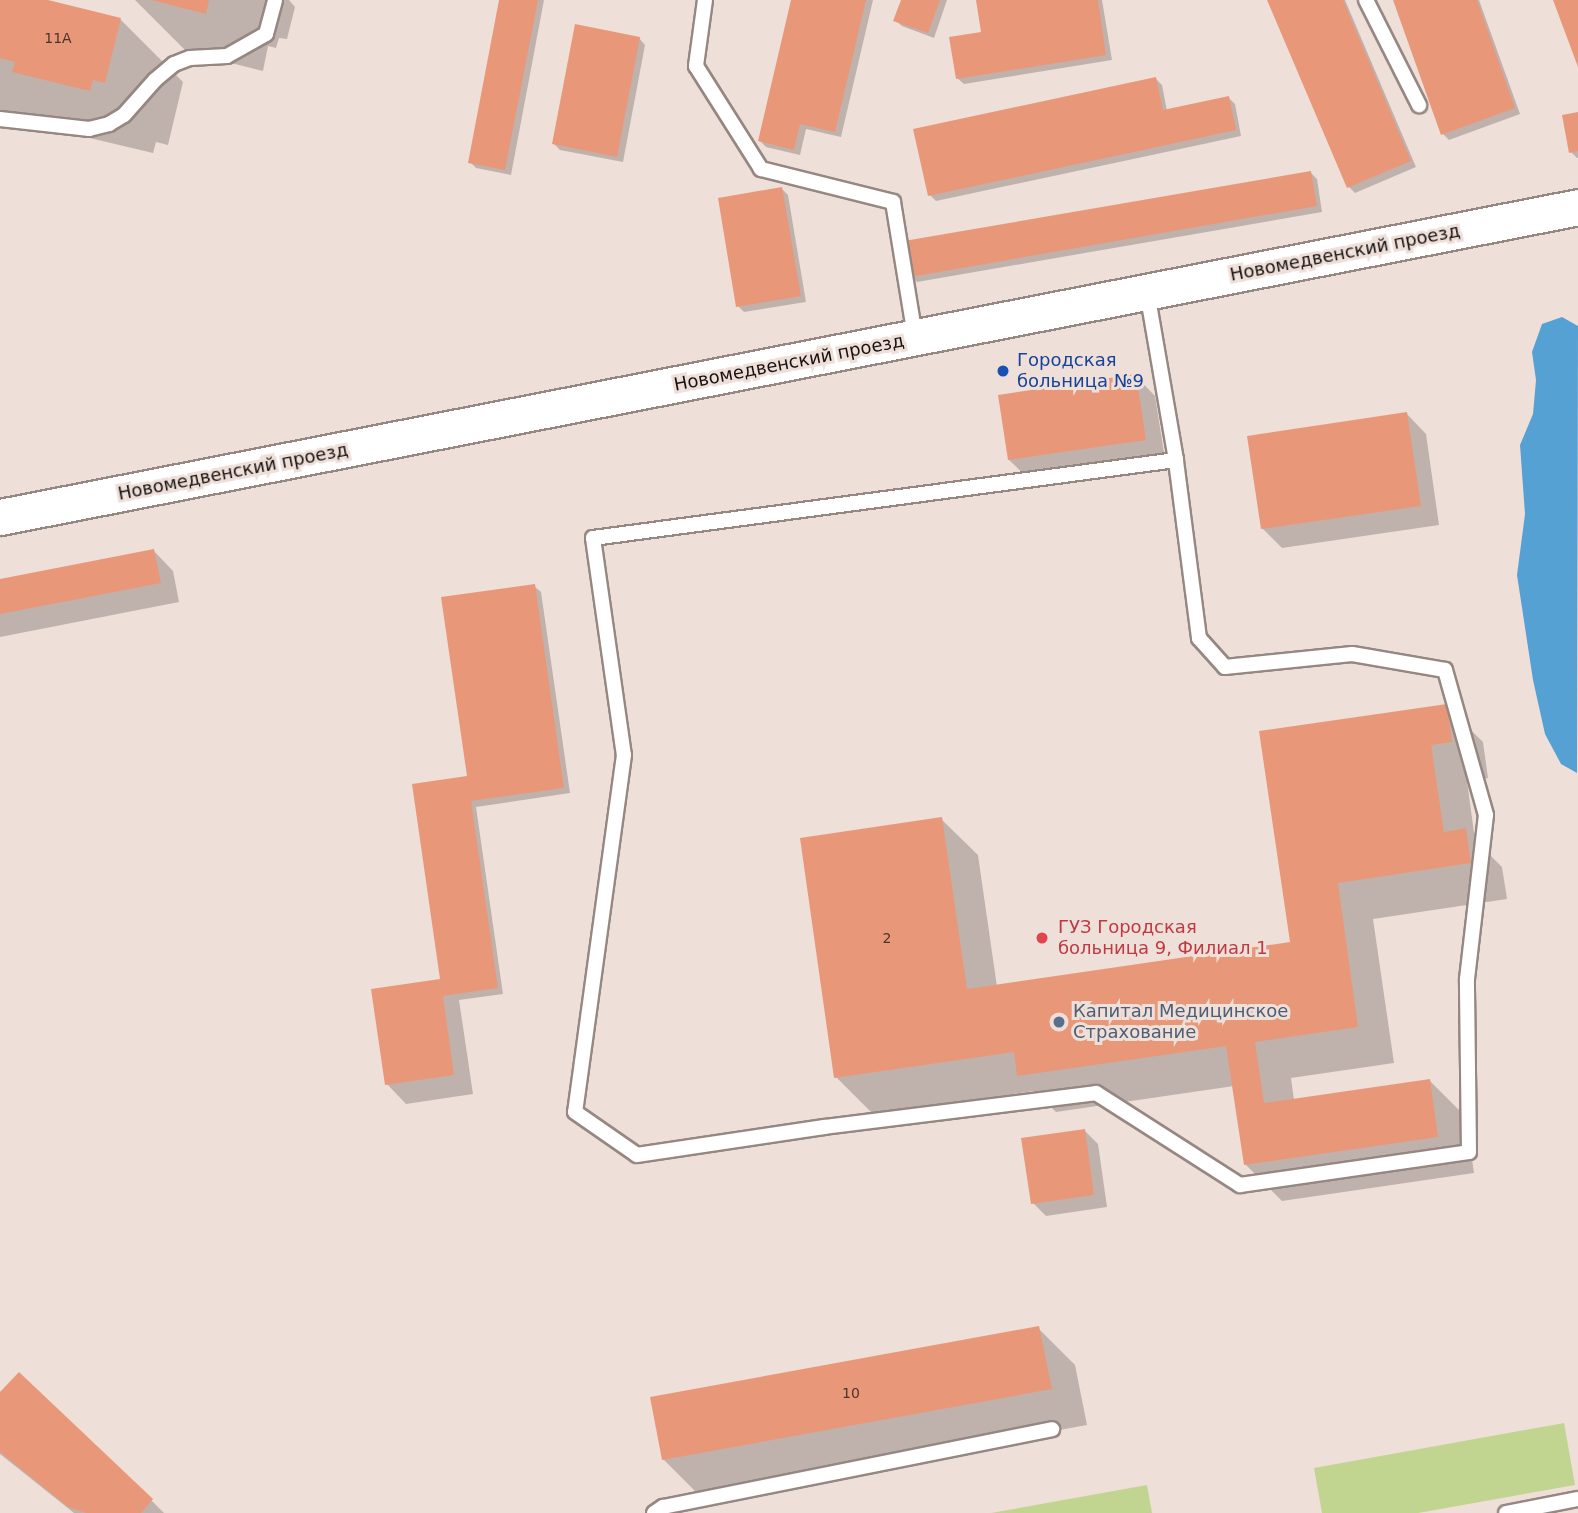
<!DOCTYPE html>
<html>
<head>
<meta charset="utf-8">
<style>
  body { margin:0 }
  #map { position:relative; width:1578px; height:1513px; overflow:hidden; background:#efdfd9; font-family:"DejaVu Sans",sans-serif }
  div>[style] { position:absolute }
  [style*='--x'] { left:calc(var(--x)*1px); top:calc(var(--y)*1px); width:calc(var(--w)*1px); rotate:calc(var(--a)*1deg) }
  .green>* { inset:0; background:#c2d590 }
  .water>* { inset:0; background:#56a1d3 }
  .shadow>* { inset:0; background:#0003 }
  .building>* { inset:0; background:#e89879 }
  .roads { filter:drop-shadow(2px 0 #968782) drop-shadow(-2px 0 #968782) drop-shadow(0 2px #968782) drop-shadow(0 -2px #968782) }
  .service>* { height:14px; margin:-7px; padding:0 7px; transform-origin:7px; border-radius:7px; background:#fff }
  .tertiary>* { height:35px; margin:-17.5px; padding:0 17.5px; transform-origin:17.5px; border-radius:17.5px; background:#fff }
  .dots>* { width:19px; height:19px; translate:-50% -50%; box-sizing:border-box; border:4px solid #efdfd9; border-radius:50% }
  span { translate:-50% -50%; white-space:nowrap; text-align:center; line-height:1.15; -webkit-text-stroke:6px #efdfd9; paint-order:stroke }
  .number-label { font-size:14px; color:#4b342a }
  .number-label span { -webkit-text-stroke-width:0 }
  .street-label { font-size:18px; color:#171210 }
  .transit-label { font-size:18px; color:#164399 }
  .left { translate:0 -50%; text-align:left }
  .health-label { font-size:18px; color:#be3a42 }
  .service-label { font-size:18px; color:#4e5e75 }
</style>
</head>
<body>
<div id="map">
  <div class="green">
    <div style="clip-path:polygon(1564px 1423px,1575px 1485px,1418px 1513px,1322px 1513px,1314px 1468px)"></div>
    <div style="clip-path:polygon(1147px 1485px,1152px 1513px,991px 1513px)"></div>
  </div>
  <div class="water">
    <div style="clip-path:polygon(1562px 317px,1578px 326px,1577px 773px,1561px 764px,1545px 734px,1533px 680px,1517px 575px,1525px 514px,1520px 445px,1533px 414px,1536px 380px,1532px 352px,1542px 324px)"></div>
  </div>
  <div class="shadow">
    <div style="clip-path:polygon(0 0,40px 0,120px 19px,183px 82px,168px 145px,156px 142px,153px 153px,77px 135px,62px 120px,49px 117px,47px 127px,0 115px)"></div>
    <div style="clip-path:polygon(135px 0,289px 0,295px 7px,287px 39px,279px 38px,276px 48px,268px 46px,263px 71px,187px 52px)"></div>
    <div style="clip-path:polygon(501px 0,544px 0,511px 175px,476px 168px,470px 162px)"></div>
    <div style="clip-path:polygon(793px 0,873px 0,841px 137px,806px 129px,800px 155px,766px 147px,760px 141px)"></div>
    <div style="clip-path:polygon(903px 0,947px 0,934px 38px,902px 26px,895px 20px)"></div>
    <div style="clip-path:polygon(978px 0,1102px 0,1112px 60px,964px 84px,957px 78px,983px 34px)"></div>
    <div style="clip-path:polygon(1269px 0,1345px 0,1416px 167px,1355px 193px,1349px 187px)"></div>
    <div style="clip-path:polygon(1395px 0,1479px 0,1520px 114px,1449px 140px,1443px 134px)"></div>
    <div style="clip-path:polygon(639px 38px,645px 45px,623px 162px,560px 150px,554px 144px)"></div>
    <div style="clip-path:polygon(1156px 79px,1162px 85px,1167px 111px,1229px 98px,1235px 104px,1241px 136px,936px 201px,930px 195px)"></div>
    <div style="clip-path:polygon(1578px 113px,1578px 158px,1577px 158px,1571px 152px)"></div>
    <div style="clip-path:polygon(1311px 173px,1317px 179px,1322px 212px,917px 282px,911px 276px)"></div>
    <div style="clip-path:polygon(782px 189px,788px 195px,806px 302px,744px 312px,738px 306px)"></div>
    <div style="clip-path:polygon(1136px 376px,1155px 396px,1165px 459px,1029px 479px,1009px 460px)"></div>
    <div style="clip-path:polygon(1407px 414px,1426px 434px,1439px 525px,1282px 548px,1262px 528px)"></div>
    <div style="clip-path:polygon(154px 551px,173px 571px,179px 602px,0 637px,0 581px)"></div>
    <div style="clip-path:polygon(534px 586px,541px 592px,570px 793px,476px 807px,503px 994px,459px 1000px,473px 1094px,406px 1104px,387px 1084px,442px 981px,469px 777px)"></div>
    <div style="clip-path:polygon(1446px 706px,1483px 742px,1488px 778px,1467px 781px,1475px 840px,1502px 867px,1507px 899px,1373px 919px,1394px 1063px,1291px 1078px,1294px 1100px,1429px 1080px,1466px 1117px,1474px 1173px,1282px 1201px,1245px 1164px,1234px 1086px,1056px 1112px,1034px 1091px,873px 1114px,836px 1077px,941px 819px,978px 855px,997px 987px,1292px 944px)"></div>
    <div style="clip-path:polygon(1085px 1131px,1098px 1144px,1107px 1207px,1046px 1216px,1033px 1203px)"></div>
    <div style="clip-path:polygon(1038px 1328px,1075px 1365px,1087px 1425px,700px 1496px,663px 1459px)"></div>
    <div style="clip-path:polygon(0 1394px,151px 1500px,164px 1513px,74px 1513px,0 1454px)"></div>
  </div>
  <div class="building">
    <div style="clip-path:polygon(0 0,48px 0,121px 18px,105px 83px,93px 80px,90px 91px,12px 72px,15px 62px,0 58px)"></div>
    <div style="clip-path:polygon(151px 0,209px 0,206px 14px)"></div>
    <div style="clip-path:polygon(499px 0,538px 0,505px 170px,468px 163px)"></div>
    <div style="clip-path:polygon(791px 0,866px 0,835px 132px,800px 124px,794px 150px,758px 141px)"></div>
    <div style="clip-path:polygon(901px 0,940px 0,928px 33px,893px 21px)"></div>
    <div style="clip-path:polygon(976px 0,1098px 0,1106px 55px,956px 79px,949px 37px,981px 32px)"></div>
    <div style="clip-path:polygon(1267px 0,1343px 0,1411px 161px,1347px 188px)"></div>
    <div style="clip-path:polygon(1393px 0,1477px 0,1515px 108px,1441px 135px)"></div>
    <div style="clip-path:polygon(1553px 0,1578px 0,1578px 67px)"></div>
    <div style="clip-path:polygon(575px 24px,640px 37px,617px 157px,552px 144px)"></div>
    <div style="clip-path:polygon(1156px 77px,1163px 110px,1229px 96px,1236px 130px,928px 196px,913px 129px)"></div>
    <div style="clip-path:polygon(1578px 112px,1578px 151px,1569px 153px,1562px 115px)"></div>
    <div style="clip-path:polygon(1311px 171px,1317px 206px,910px 277px,904px 241px)"></div>
    <div style="clip-path:polygon(782px 187px,801px 296px,736px 307px,718px 198px)"></div>
    <div style="clip-path:polygon(1136px 374px,1146px 440px,1008px 460px,998px 395px)"></div>
    <div style="clip-path:polygon(1407px 412px,1421px 506px,1261px 529px,1247px 436px)"></div>
    <div style="clip-path:polygon(154px 549px,161px 583px,0 614px,0 579px)"></div>
    <div style="clip-path:polygon(535px 584px,564px 788px,471px 801px,498px 988px,443px 996px,454px 1075px,385px 1085px,371px 989px,440px 979px,412px 784px,467px 776px,441px 597px)"></div>
    <div style="clip-path:polygon(1447px 704px,1452px 742px,1431px 745px,1444px 832px,1466px 828px,1471px 863px,1338px 883px,1358px 1027px,1255px 1042px,1264px 1103px,1430px 1079px,1438px 1137px,1244px 1165px,1226px 1046px,1017px 1076px,1014px 1052px,834px 1078px,800px 838px,942px 817px,967px 989px,1290px 942px,1259px 731px)"></div>
    <div style="clip-path:polygon(1085px 1129px,1094px 1195px,1031px 1204px,1021px 1138px)"></div>
    <div style="clip-path:polygon(1039px 1326px,1052px 1389px,662px 1460px,650px 1397px)"></div>
    <div style="clip-path:polygon(19px 1372px,153px 1499px,141px 1513px,86px 1513px,68px 1507px,0 1452px,0 1392px)"></div>
  </div>
  <div class="roads">
    <div class="service">
      <div style="--x:705;--y:0;--w:67;--a:97.8"></div>
      <div style="--x:696;--y:66;--w:122;--a:57.7"></div>
      <div style="--x:761;--y:169;--w:136;--a:14"></div>
      <div style="--x:893;--y:202;--w:136;--a:80.7"></div>
      <div style="--x:1366;--y:0;--w:118;--a:63.2"></div>
      <div style="--x:0;--y:119;--w:90;--a:6.4"></div>
      <div style="--x:89;--y:129;--w:21;--a:-14"></div>
      <div style="--x:109;--y:124;--w:17;--a:-31"></div>
      <div style="--x:124;--y:115;--w:47;--a:-48.5"></div>
      <div style="--x:155;--y:80;--w:25;--a:-40"></div>
      <div style="--x:174;--y:64;--w:17;--a:-21"></div>
      <div style="--x:190;--y:58;--w:37;--a:-3"></div>
      <div style="--x:227;--y:56;--w:45;--a:-29.4"></div>
      <div style="--x:266;--y:34;--w:35;--a:-75"></div>
      <div style="--x:1147;--y:292;--w:170;--a:80.2"></div>
      <div style="--x:1176;--y:460;--w:588;--a:172.38"></div>
      <div style="--x:593;--y:538;--w:219;--a:81.9"></div>
      <div style="--x:624;--y:755;--w:360;--a:97.8"></div>
      <div style="--x:575;--y:1112;--w:75;--a:34.7"></div>
      <div style="--x:637;--y:1155;--w:189;--a:-8.5"></div>
      <div style="--x:824;--y:1127;--w:274;--a:-7.1"></div>
      <div style="--x:1096;--y:1093;--w:171;--a:32.6"></div>
      <div style="--x:1240;--y:1185;--w:231;--a:-8.2"></div>
      <div style="--x:1469;--y:1152;--w:173;--a:-90.7"></div>
      <div style="--x:1467;--y:979;--w:165;--a:-83.4"></div>
      <div style="--x:1486;--y:815;--w:151;--a:-105.8"></div>
      <div style="--x:1445;--y:670;--w:94;--a:-170.2"></div>
      <div style="--x:1352;--y:654;--w:128;--a:174.2"></div>
      <div style="--x:1225;--y:667;--w:39;--a:-132"></div>
      <div style="--x:1199;--y:638;--w:179;--a:-97.4"></div>
      <div style="--x:654;--y:1513;--w:11;--a:-34"></div>
      <div style="--x:663;--y:1507;--w:397;--a:-11.3"></div>
      <div style="--x:1506;--y:1513;--w:73;--a:-11"></div>
    </div>
    <div class="tertiary">
      <div style="--x:0;--y:517;--w:1608;--a:-11.11"></div>
    </div>
  </div>
  <div class="dots">
    <div style="left:1003px;top:371px;background:#1a4fb4"></div>
    <div style="left:1042px;top:938px;background:#e0444e"></div>
    <div style="left:1059px;top:1022px;background:#5c6f8a"></div>
  </div>
  <div class="number-label">
    <span style="left:58px;top:38px">11А</span>
    <span style="left:887px;top:938px">2</span>
    <span style="left:851px;top:1393px">10</span>
  </div>
  <div class="street-label">
    <span style="left:1345px;top:253px;rotate:-11deg">Новомедвенский проезд</span>
    <span style="left:789px;top:363px;rotate:-11deg">Новомедвенский проезд</span>
    <span style="left:233px;top:472px;rotate:-11deg">Новомедвенский проезд</span>
  </div>
  <div class="transit-label">
    <span class="left" style="left:1017px;top:371px">Городская<br>больница №9</span>
  </div>
  <div class="health-label">
    <span class="left" style="left:1058px;top:938px">ГУЗ Городская<br>больница 9, Филиал 1</span>
  </div>
  <div class="service-label">
    <span class="left" style="left:1073px;top:1022px">Капитал Медицинское<br>Страхование</span>
  </div>
</div>
</body>
</html>
